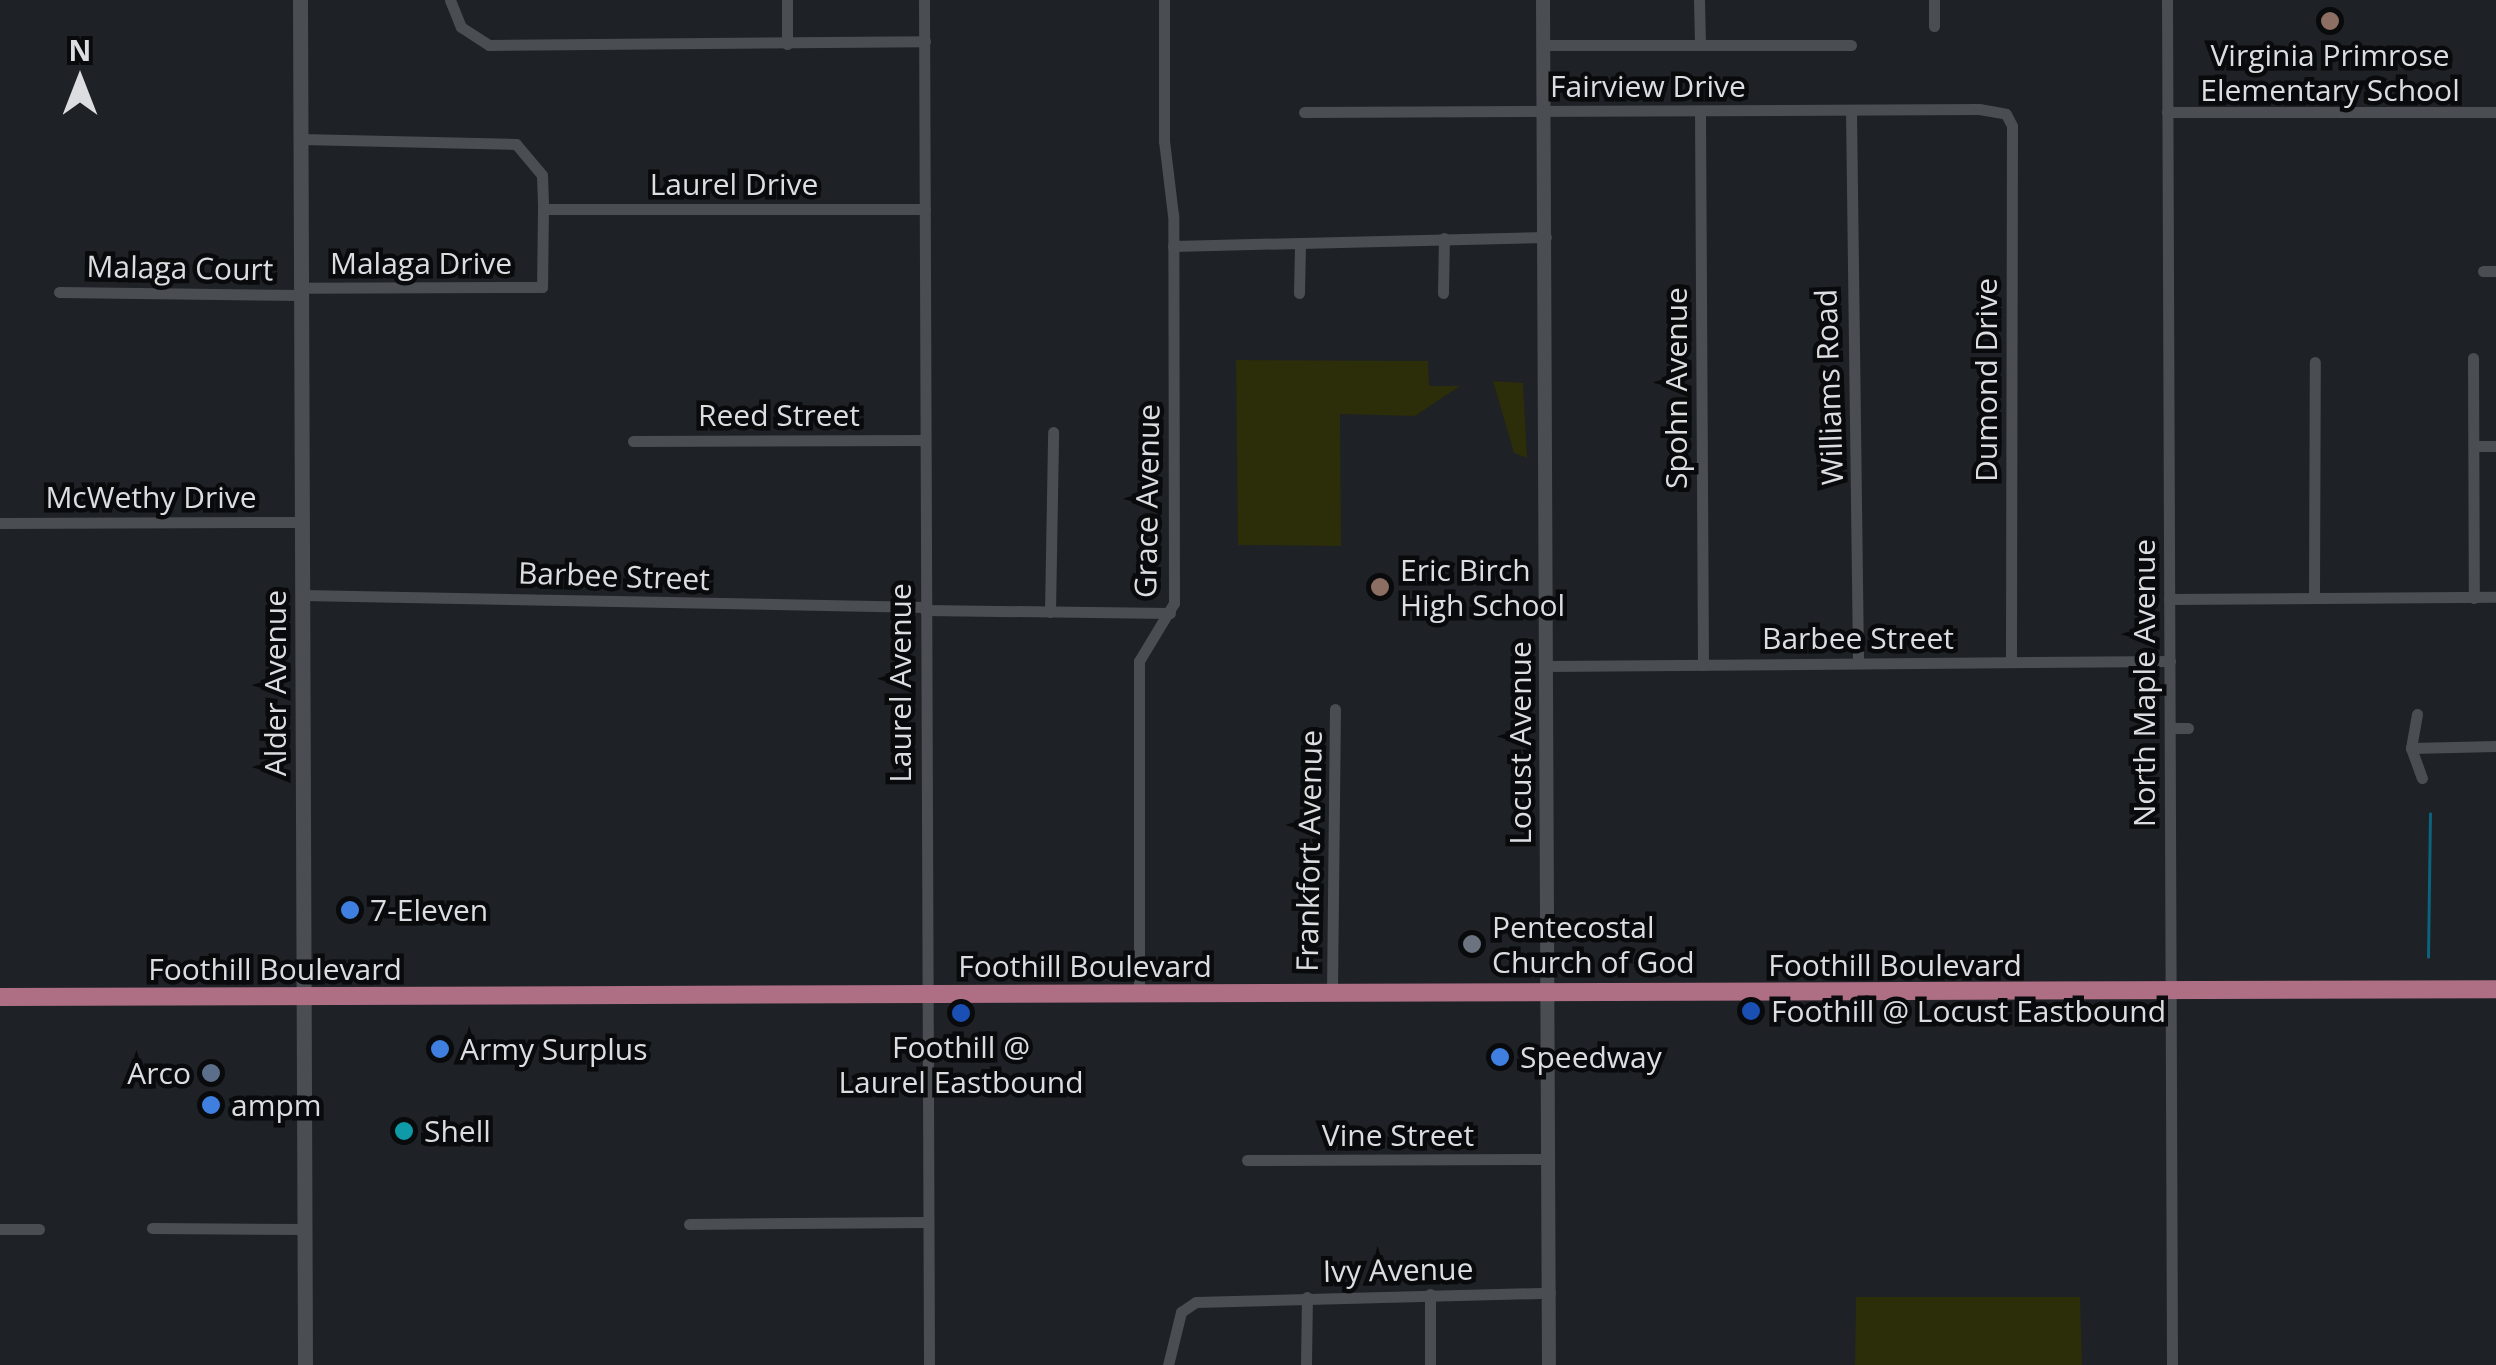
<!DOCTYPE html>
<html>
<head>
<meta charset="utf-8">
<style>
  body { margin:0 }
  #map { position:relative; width:2496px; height:1365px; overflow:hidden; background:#1e2125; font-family:"Open Sans",sans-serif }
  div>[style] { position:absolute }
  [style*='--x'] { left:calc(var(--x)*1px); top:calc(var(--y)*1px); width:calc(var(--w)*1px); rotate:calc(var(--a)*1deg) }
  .green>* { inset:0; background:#2c2d09 }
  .stream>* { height:2.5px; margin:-1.25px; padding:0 1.25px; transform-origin:1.25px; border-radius:1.25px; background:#0b637e }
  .minor>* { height:11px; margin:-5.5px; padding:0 5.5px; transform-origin:5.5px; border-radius:5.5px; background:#4a4d52 }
  .tertiary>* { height:14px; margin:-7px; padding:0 7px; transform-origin:7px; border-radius:7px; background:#4a4d52 }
  .secondary>* { height:15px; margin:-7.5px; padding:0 7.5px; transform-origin:7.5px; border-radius:7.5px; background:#4a4d52 }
  .primary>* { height:18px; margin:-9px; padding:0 9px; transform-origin:9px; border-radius:9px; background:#ae6f84 }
  .dots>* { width:28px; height:28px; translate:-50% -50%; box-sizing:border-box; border:5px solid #090a0c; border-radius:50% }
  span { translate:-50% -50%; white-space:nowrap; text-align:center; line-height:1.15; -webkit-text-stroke:9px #090a0c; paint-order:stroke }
  .poi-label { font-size:30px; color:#dcdde0 }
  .left { translate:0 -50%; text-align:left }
  .right { translate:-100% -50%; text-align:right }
  .street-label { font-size:30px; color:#dcdde0 }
  .north { position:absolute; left:30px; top:30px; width:100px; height:100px; -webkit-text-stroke:8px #090a0c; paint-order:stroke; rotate:0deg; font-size:28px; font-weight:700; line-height:40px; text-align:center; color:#dcdde0 }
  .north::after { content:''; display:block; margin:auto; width:35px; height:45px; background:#dcdde0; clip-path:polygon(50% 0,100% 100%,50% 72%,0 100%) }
</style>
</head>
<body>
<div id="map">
  <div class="green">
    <div style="clip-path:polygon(1236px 360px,1428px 361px,1429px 386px,1460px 386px,1415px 416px,1340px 414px,1341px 546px,1238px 545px)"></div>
    <div style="clip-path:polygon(1493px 381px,1523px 383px,1527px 458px,1514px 453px)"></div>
    <div style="clip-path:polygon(1856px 1297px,2080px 1297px,2082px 1365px,1855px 1365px)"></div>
  </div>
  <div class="stream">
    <div style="--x:2428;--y:957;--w:143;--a:-89.2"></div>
  </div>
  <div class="minor">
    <div style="--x:450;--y:0;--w:29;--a:68"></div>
    <div style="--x:461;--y:27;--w:33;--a:33"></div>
    <div style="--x:489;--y:45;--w:436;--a:-0.5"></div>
    <div style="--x:787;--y:0;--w:44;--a:90"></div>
    <div style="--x:924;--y:0;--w:1365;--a:89.79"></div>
    <div style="--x:1699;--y:0;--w:45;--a:88.7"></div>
    <div style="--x:1934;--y:0;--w:26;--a:90"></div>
    <div style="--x:2167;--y:0;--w:1365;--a:89.79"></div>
    <div style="--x:1544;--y:45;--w:307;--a:0"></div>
    <div style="--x:1851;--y:110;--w:553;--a:89.27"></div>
    <div style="--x:1700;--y:111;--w:554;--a:89.69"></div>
    <div style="--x:1304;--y:112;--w:675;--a:-0.25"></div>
    <div style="--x:1979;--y:109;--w:27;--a:10"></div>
    <div style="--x:2006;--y:114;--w:13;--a:63"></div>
    <div style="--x:2012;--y:126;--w:536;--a:90.11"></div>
    <div style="--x:2167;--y:112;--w:329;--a:0"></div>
    <div style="--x:301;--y:139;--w:215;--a:1.3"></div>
    <div style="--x:516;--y:144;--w:40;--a:50"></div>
    <div style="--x:542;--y:175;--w:34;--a:88"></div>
    <div style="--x:543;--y:209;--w:78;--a:90.7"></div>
    <div style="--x:542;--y:287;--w:241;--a:179.8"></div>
    <div style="--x:543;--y:209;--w:382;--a:0"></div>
    <div style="--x:1173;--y:246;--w:373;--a:-1.4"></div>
    <div style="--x:2483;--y:271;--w:13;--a:0"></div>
    <div style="--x:59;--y:292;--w:242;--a:0.7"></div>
    <div style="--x:1299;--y:293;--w:49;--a:-88.8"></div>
    <div style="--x:1443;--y:293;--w:55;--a:-89"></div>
    <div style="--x:2473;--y:358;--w:240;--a:89.8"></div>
    <div style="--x:633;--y:441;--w:292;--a:-0.2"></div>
    <div style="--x:2474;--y:446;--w:22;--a:0"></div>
    <div style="--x:0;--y:523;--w:302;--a:-0.2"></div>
    <div style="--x:302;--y:595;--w:623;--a:1.1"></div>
    <div style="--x:2314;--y:598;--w:236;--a:-89.8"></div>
    <div style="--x:2169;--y:599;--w:327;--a:-0.4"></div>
    <div style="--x:925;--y:610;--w:245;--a:0.7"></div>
    <div style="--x:1050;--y:612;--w:180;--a:-89"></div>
    <div style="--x:1547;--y:666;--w:623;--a:-0.46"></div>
    <div style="--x:2417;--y:714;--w:35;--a:100"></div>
    <div style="--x:2411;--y:748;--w:32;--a:70"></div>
    <div style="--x:2170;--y:728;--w:18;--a:0"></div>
    <div style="--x:2411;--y:748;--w:85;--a:-1.3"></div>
    <div style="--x:1139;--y:993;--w:332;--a:-90"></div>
    <div style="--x:1139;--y:661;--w:68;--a:-58.9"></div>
    <div style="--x:1174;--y:603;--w:388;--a:-90.1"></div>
    <div style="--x:1173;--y:215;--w:75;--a:-96.9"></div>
    <div style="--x:1164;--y:141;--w:141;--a:-90"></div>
    <div style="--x:1332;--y:993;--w:284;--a:-89.4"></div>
    <div style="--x:1247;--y:1160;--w:302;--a:-0.2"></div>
    <div style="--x:689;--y:1224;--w:238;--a:-0.5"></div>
    <div style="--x:152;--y:1228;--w:153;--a:0.4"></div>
    <div style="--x:0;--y:1229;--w:39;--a:0"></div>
    <div style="--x:1430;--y:1294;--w:71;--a:90"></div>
    <div style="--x:1168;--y:1365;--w:55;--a:-76.2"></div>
    <div style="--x:1181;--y:1312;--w:18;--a:-34"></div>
    <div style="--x:1196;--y:1302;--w:354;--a:-1.5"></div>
    <div style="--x:1306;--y:1365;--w:68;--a:-89.2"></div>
  </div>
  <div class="tertiary">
    <div style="--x:1543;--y:0;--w:1365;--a:89.75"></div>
  </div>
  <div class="secondary">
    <div style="--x:300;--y:0;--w:1365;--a:89.79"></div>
  </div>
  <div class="primary">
    <div style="--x:0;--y:997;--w:2496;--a:-0.18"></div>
  </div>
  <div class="dots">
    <div style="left:2330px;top:21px;background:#8d6e63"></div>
    <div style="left:1380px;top:587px;background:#8d6e63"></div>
    <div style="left:350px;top:910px;background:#3f7fe0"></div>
    <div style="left:1472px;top:944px;background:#6b7280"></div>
    <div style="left:1751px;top:1011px;background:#1a4fb4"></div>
    <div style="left:961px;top:1013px;background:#1a4fb4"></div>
    <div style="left:440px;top:1049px;background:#3f7fe0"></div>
    <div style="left:1500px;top:1057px;background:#3f7fe0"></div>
    <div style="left:211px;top:1073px;background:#5c6f8a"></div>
    <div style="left:211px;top:1105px;background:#3f7fe0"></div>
    <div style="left:404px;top:1131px;background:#0f9aa8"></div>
  </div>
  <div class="poi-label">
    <span style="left:2330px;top:72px">Virginia Primrose<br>Elementary School</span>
    <span class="left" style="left:1400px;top:587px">Eric Birch<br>High School</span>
    <span class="left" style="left:370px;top:910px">7-Eleven</span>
    <span class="left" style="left:1492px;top:944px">Pentecostal<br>Church of God</span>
    <span class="left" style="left:1771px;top:1011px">Foothill @ Locust Eastbound</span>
    <span style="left:961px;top:1064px">Foothill @<br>Laurel Eastbound</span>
    <span class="left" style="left:460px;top:1049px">Army Surplus</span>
    <span class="left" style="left:1520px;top:1057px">Speedway</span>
    <span class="right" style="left:191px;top:1073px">Arco</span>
    <span class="left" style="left:231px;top:1105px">ampm</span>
    <span class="left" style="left:424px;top:1131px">Shell</span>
  </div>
  <div class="street-label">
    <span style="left:1648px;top:86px">Fairview Drive</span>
    <span style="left:734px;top:184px">Laurel Drive</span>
    <span style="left:421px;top:263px">Malaga Drive</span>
    <span style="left:180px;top:268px;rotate:1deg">Malaga Court</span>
    <span style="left:1986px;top:380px;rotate:-90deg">Dumond Drive</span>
    <span style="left:1829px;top:387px;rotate:-92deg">Williams Road</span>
    <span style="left:1676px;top:388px;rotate:-90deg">Spohn Avenue</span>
    <span style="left:779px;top:415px">Reed Street</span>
    <span style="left:151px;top:497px">McWethy Drive</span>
    <span style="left:1147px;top:501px;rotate:-89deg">Grace Avenue</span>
    <span style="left:614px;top:576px;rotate:2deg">Barbee Street</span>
    <span style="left:1858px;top:638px">Barbee Street</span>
    <span style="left:275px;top:683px;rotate:-90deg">Alder Avenue</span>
    <span style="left:900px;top:683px;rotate:-90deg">Laurel Avenue</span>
    <span style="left:2144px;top:683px;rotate:-90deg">North Maple Avenue</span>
    <span style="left:1520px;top:743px;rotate:-90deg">Locust Avenue</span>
    <span style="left:1309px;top:851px;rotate:-89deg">Frankfort Avenue</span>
    <span style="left:1895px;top:965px">Foothill Boulevard</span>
    <span style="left:1085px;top:966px">Foothill Boulevard</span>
    <span style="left:275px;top:969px">Foothill Boulevard</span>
    <span style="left:1398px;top:1135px">Vine Street</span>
    <span style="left:1398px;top:1270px;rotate:-1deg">Ivy Avenue</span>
  </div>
  <div class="north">N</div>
</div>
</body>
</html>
